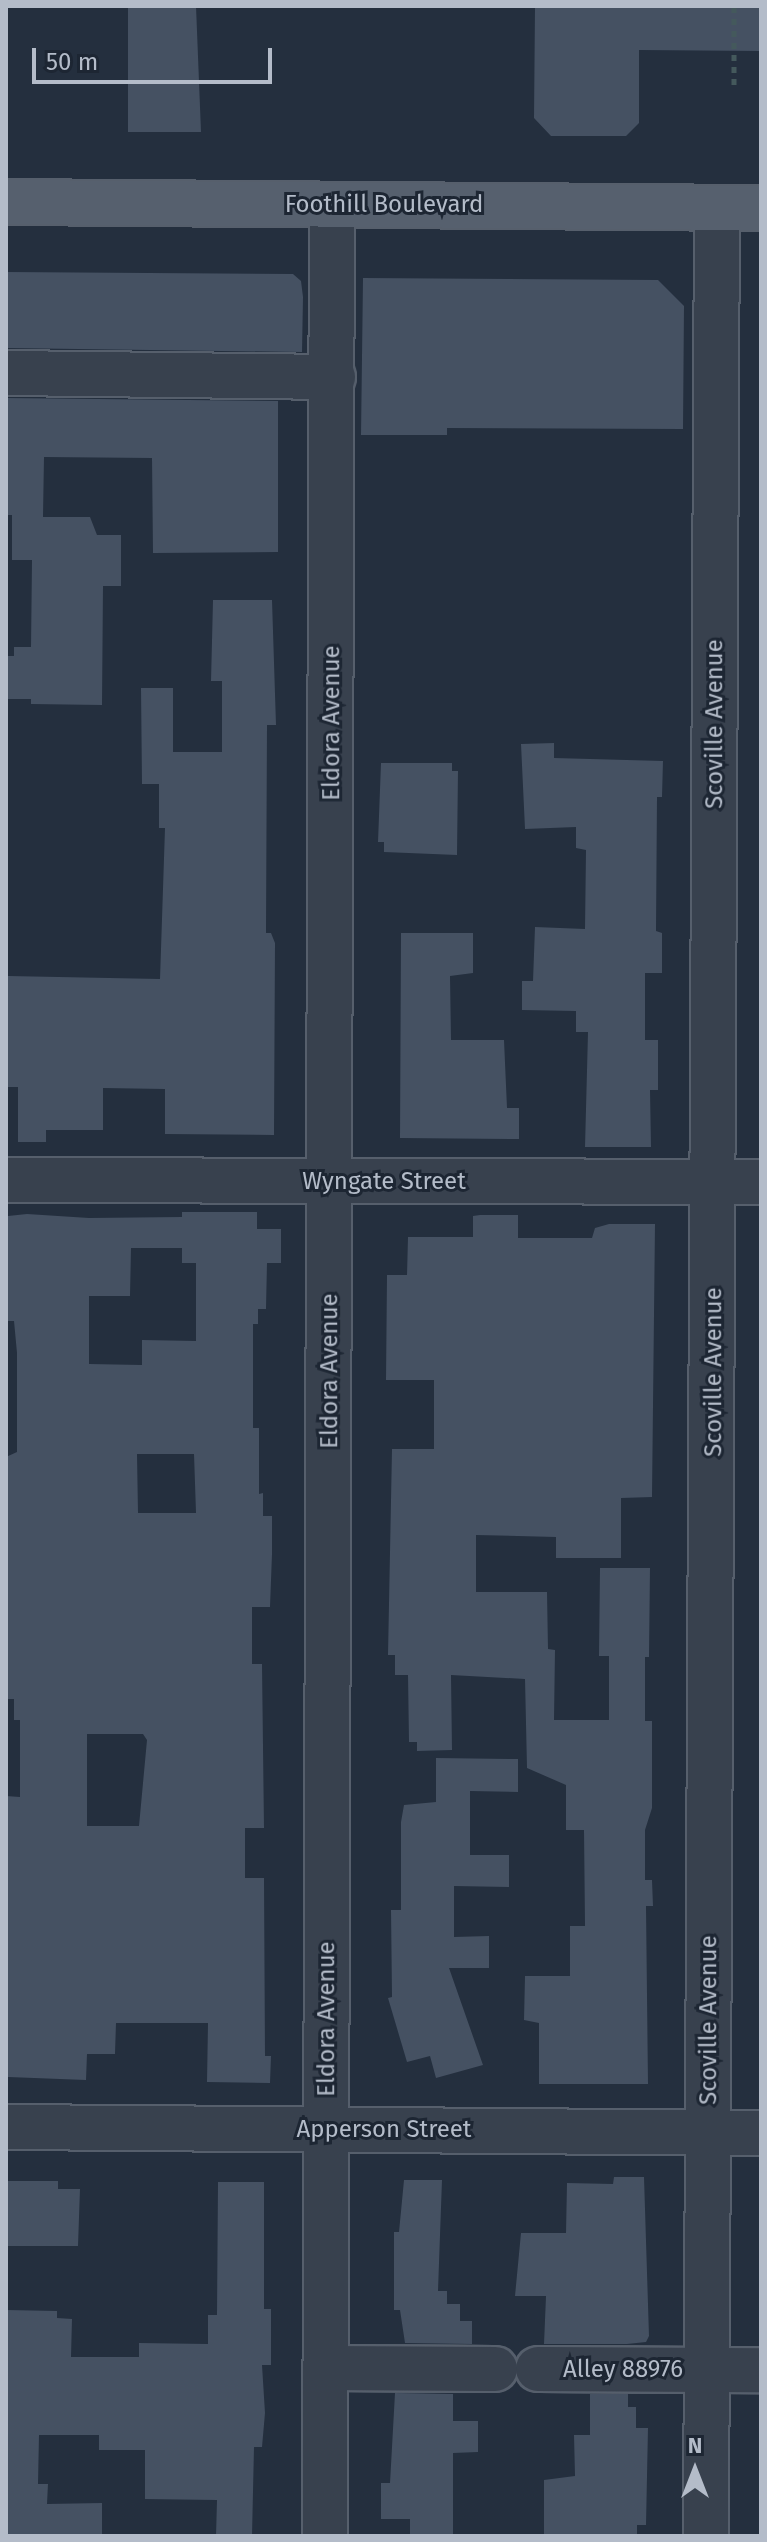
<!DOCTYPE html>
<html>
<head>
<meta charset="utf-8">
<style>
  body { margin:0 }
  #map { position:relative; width:767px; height:2542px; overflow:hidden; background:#242f3e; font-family:"Fira Sans",sans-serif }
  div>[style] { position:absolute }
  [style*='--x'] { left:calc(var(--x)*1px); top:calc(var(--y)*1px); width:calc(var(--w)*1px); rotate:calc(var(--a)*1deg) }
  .building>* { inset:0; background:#455162 }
  .path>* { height:5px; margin-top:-2.5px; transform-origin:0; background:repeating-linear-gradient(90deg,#44595c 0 6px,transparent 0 12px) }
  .roads { filter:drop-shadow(2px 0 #565f6c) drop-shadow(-2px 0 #565f6c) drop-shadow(0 2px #565f6c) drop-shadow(0 -2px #565f6c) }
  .minor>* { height:44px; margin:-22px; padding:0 22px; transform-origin:22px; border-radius:22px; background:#38414e }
  .major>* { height:44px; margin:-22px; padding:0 22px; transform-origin:22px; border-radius:22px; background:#56606e }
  span { translate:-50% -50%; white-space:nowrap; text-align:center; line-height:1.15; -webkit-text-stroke:6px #1d2633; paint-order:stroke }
  .street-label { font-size:24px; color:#b4bcc9 }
  .frame { position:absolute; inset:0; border:8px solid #b4bcc9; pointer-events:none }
  .north { position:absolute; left:655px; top:2430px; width:80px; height:80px; -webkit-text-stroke:6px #1d2633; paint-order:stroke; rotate:0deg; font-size:22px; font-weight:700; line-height:32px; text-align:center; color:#b4bcc9 }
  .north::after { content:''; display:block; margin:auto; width:28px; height:36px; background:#b4bcc9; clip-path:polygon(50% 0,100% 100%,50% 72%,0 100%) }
  .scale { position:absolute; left:32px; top:48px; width:240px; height:36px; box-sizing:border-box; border:4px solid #b4bcc9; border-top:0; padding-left:10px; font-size:24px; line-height:28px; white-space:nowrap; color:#b4bcc9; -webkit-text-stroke:6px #1d2633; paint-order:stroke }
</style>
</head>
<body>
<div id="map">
  <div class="building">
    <div style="clip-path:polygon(128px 6px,196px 6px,201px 132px,128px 132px)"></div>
    <div style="clip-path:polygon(535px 6px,761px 6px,761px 51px,639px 50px,639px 123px,626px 136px,551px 136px,534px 118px)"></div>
    <div style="clip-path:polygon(6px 272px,293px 274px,301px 281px,303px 297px,302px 352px,6px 348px)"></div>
    <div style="clip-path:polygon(363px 278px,658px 280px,684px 306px,683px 429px,447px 428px,447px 435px,361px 435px)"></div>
    <div style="clip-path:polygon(6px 398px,278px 401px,278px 552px,153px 553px,152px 458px,44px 457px,43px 517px,90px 517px,97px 535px,121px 535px,121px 586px,103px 586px,102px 705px,31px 704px,31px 699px,8px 699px,8px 656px,14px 656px,14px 647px,31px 647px,32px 560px,12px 560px,12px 515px,6px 515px)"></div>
    <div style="clip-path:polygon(213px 600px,272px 600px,276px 725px,267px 725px,266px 933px,271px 933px,275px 943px,274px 1135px,165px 1134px,165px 1089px,103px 1088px,103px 1130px,46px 1130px,46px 1142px,18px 1142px,18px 1087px,6px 1087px,8px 976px,160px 979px,165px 828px,159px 828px,159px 784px,142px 784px,141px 688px,173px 688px,173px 752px,222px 752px,222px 681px,211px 681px)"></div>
    <div style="clip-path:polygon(554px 743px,554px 758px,663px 761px,662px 797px,657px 797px,656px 931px,662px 933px,662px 973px,645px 973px,645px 1040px,658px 1040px,658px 1090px,650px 1090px,651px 1147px,585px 1147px,588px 1032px,576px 1032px,576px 1011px,522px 1010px,522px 981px,533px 981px,535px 927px,585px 929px,586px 850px,576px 848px,576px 827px,525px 829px,521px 744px)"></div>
    <div style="clip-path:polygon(381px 763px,452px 763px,452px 771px,458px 771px,457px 855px,384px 852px,384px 842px,378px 842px)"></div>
    <div style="clip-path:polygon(401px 933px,473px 933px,473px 973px,450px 976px,451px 1040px,504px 1040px,507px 1108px,519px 1108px,519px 1139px,400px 1138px)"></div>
    <div style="clip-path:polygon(evenodd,182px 1212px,257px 1212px,257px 1229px,281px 1229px,281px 1263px,267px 1263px,266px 1309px,258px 1309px,258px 1324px,253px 1324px,253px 1428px,259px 1428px,259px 1494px,263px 1493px,263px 1516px,272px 1516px,272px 1554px,270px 1607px,252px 1607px,252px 1664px,262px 1664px,264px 1828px,245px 1828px,245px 1878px,264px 1878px,265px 2056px,271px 2056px,270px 2083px,207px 2082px,208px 2023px,116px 2023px,115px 2054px,87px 2054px,86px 2080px,8px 2077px,6px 1796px,20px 1797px,20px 1720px,14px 1720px,14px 1699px,8px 1699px,6px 1652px,6px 1457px,17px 1452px,17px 1353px,14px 1321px,7px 1321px,6px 1223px,8px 1216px,27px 1214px,89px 1218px,182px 1217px,182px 1212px,131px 1248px,182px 1248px,182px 1263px,196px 1263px,196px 1341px,142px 1340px,142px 1365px,89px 1364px,89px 1296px,130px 1296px,131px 1248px,182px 1212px,137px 1454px,194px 1454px,196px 1513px,138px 1513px,137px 1454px,182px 1212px,87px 1734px,143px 1734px,147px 1740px,139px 1826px,87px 1826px,87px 1734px)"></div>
    <div style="clip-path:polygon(480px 1215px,518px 1215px,518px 1238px,592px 1238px,595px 1228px,609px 1224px,655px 1224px,652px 1497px,621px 1498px,621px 1558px,556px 1558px,556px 1537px,476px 1535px,476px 1592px,547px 1592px,548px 1649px,555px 1650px,554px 1720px,609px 1720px,609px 1656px,599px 1656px,600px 1568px,650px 1568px,649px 1657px,645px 1657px,645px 1721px,652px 1721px,652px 1808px,645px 1830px,645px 1880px,652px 1880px,653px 1906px,646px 1906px,648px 2084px,539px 2084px,539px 2023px,524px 2020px,525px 1976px,570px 1976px,570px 1926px,585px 1926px,584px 1830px,566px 1830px,566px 1785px,527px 1768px,525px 1679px,451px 1675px,452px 1750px,417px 1751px,417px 1742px,409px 1742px,408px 1675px,395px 1675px,395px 1655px,388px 1655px,392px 1449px,434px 1449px,434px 1380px,386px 1380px,387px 1275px,407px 1275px,408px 1237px,473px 1237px,473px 1216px)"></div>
    <div style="clip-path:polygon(436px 1758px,518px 1759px,518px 1792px,470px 1791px,470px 1855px,509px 1855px,509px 1887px,454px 1886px,454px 1937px,489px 1936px,489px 1968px,449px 1968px,483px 2065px,436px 2078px,430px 2056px,407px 2062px,388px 1998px,392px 1997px,391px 1910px,401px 1910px,401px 1822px,404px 1805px,436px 1802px)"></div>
    <div style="clip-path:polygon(614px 2177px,644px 2177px,649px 2336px,646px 2342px,627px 2344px,544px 2344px,546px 2296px,515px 2296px,521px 2233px,566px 2233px,567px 2183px,613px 2184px)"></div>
    <div style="clip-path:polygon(404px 2180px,442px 2180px,438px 2291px,447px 2291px,447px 2304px,460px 2304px,460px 2321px,472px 2321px,472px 2344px,405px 2343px,400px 2310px,394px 2310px,394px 2232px,399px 2232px)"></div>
    <div style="clip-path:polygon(6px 2181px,58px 2181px,58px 2189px,80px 2189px,78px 2246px,6px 2246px)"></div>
    <div style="clip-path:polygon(218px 2182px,264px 2182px,264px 2309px,271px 2309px,271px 2365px,262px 2365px,265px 2413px,262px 2447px,254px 2447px,252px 2536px,216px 2536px,217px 2500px,145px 2499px,145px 2450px,99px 2450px,99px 2435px,39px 2435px,38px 2484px,48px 2484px,47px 2504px,102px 2503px,102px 2536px,6px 2536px,6px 2310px,57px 2311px,57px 2318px,72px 2319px,71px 2357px,139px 2357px,139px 2343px,208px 2344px,208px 2315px,217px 2315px)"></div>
    <div style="clip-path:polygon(395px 2393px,453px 2394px,453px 2421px,478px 2421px,478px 2452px,453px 2453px,453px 2536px,410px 2536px,410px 2519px,381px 2519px,381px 2483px,390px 2483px)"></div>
    <div style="clip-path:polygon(590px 2394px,628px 2394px,628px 2407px,636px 2407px,636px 2428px,648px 2428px,646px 2525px,637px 2525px,637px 2536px,544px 2536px,544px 2480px,575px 2476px,574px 2435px,590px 2435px)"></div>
  </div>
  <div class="path">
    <div style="--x:734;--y:6;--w:84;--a:90"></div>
  </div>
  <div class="roads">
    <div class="minor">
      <div style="--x:6;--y:373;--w:327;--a:0.7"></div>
      <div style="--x:6;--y:1180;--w:755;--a:0.15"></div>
      <div style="--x:6;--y:2127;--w:755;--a:0.46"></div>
      <div style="--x:326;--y:2368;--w:169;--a:0.3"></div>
      <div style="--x:538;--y:2369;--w:223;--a:0.3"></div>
      <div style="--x:325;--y:2536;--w:2331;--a:-89.83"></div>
      <div style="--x:706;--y:2536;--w:2328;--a:-89.73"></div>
    </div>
    <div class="major">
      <div style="--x:6;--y:202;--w:755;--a:0.46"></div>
    </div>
  </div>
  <div class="street-label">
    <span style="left:384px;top:205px">Foothill Boulevard</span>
    <span style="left:332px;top:723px;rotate:-90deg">Eldora Avenue</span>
    <span style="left:715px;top:724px;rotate:-90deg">Scoville Avenue</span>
    <span style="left:384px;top:1182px">Wyngate Street</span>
    <span style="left:330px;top:1371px;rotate:-90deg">Eldora Avenue</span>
    <span style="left:714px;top:1372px;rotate:-90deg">Scoville Avenue</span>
    <span style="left:327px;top:2019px;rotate:-90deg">Eldora Avenue</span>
    <span style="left:709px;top:2020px;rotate:-90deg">Scoville Avenue</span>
    <span style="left:384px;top:2130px">Apperson Street</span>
    <span style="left:623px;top:2370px">Alley 88976</span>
  </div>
  <div class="frame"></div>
  <div class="north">N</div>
  <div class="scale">50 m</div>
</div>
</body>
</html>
